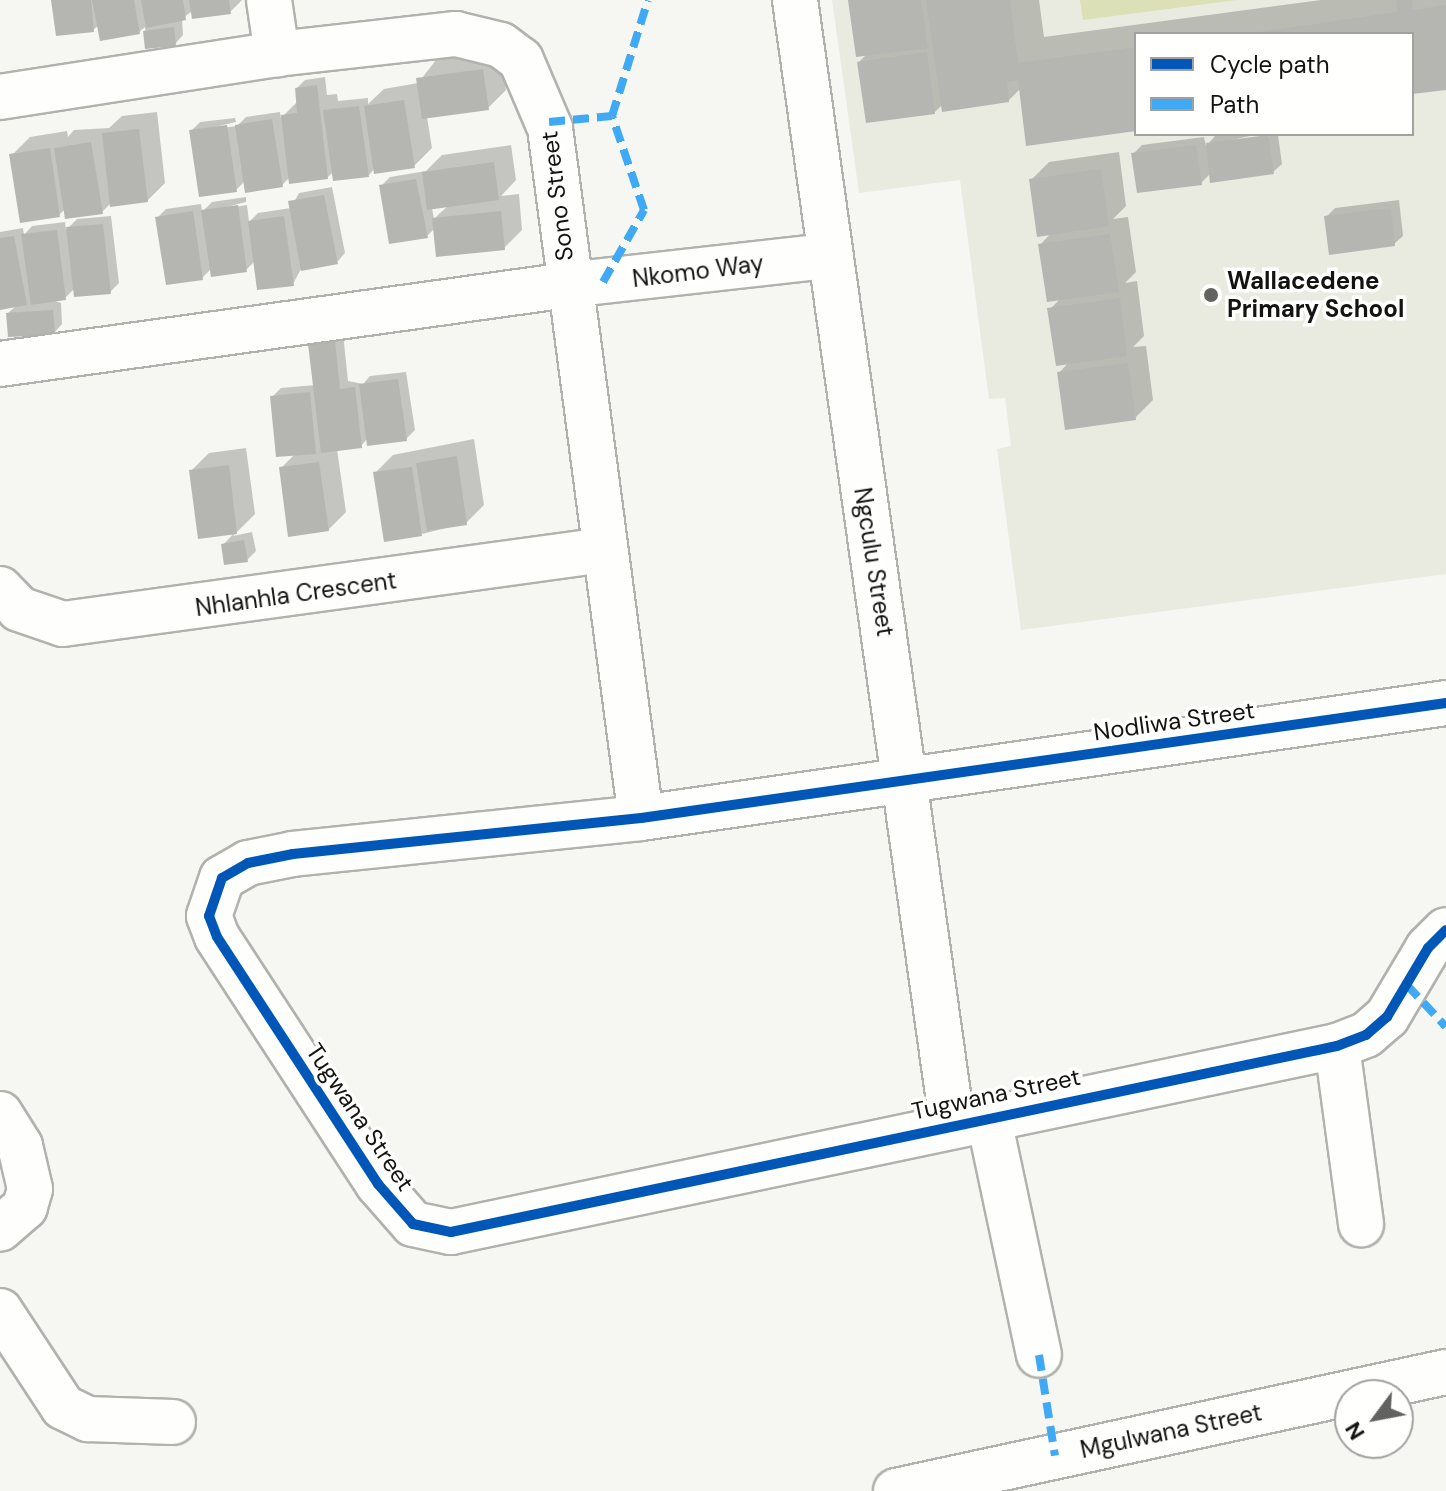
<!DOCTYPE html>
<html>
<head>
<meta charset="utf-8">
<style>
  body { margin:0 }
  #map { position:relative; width:1446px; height:1491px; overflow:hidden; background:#f6f7f2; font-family:"DM Sans",sans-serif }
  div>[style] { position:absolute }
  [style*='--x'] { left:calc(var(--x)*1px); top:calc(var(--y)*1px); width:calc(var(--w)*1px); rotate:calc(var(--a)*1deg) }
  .built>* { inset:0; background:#e9ebe1 }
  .green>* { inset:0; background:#dbe0b7 }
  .shadow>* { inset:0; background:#0003 }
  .building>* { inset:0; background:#b5b5b2 }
  .roads { filter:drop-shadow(2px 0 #b1b2ae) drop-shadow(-2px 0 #b1b2ae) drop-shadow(0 2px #b1b2ae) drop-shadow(0 -2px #b1b2ae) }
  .minor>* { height:44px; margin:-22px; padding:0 22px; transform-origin:22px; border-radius:22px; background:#fefefd }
  .quiet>* { height:8px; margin-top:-4px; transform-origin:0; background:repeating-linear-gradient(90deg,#3fa9f5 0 16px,transparent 0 24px) }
  .cycleway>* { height:10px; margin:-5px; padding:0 5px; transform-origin:5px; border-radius:5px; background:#0057b8 }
  .dots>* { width:22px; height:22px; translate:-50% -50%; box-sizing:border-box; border:4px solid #fffffe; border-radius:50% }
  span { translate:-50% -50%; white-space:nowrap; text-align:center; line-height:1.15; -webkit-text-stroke:7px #fffffe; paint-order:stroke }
  .street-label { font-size:24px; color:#131311 }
  .poi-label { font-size:24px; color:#131311; font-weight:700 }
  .left { translate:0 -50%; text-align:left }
  .legend { position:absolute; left:1134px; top:32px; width:280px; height:104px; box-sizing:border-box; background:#fffffe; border:2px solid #a1a19f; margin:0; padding:10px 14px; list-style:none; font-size:24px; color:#131311 }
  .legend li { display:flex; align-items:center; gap:16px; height:40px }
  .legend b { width:40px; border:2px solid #a1a19f }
  .north { position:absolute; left:1334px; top:1379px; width:80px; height:80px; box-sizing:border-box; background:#fffffe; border:2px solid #a1a19f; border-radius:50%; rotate:238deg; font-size:22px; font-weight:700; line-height:32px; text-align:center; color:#131311 }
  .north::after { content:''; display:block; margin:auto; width:28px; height:36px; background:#626360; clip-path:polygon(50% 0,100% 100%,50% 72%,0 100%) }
</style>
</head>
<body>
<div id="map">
  <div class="built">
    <div style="clip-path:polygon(evenodd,832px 0,1446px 0,1446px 574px,1021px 630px,997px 449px,1011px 446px,1005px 398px,989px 399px,960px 180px,859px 193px,832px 0,1136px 34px,1412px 34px,1412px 134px,1136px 134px,1136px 34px)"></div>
  </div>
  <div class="green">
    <div style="clip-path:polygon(1080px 0,1237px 0,1083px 20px)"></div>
  </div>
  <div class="shadow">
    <div style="clip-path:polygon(53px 0,242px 0,230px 12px,192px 11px,182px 19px,183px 35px,175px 44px,147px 47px,145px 27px,139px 32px,99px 25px,93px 30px)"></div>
    <div style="clip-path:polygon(850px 0,1039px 0,1044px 37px,1321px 0,1446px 0,1446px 88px,1412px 92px,1412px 34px,1136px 34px,1136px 129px,1021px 88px,1009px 100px,943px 104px,935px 112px,859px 62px,867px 54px)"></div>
    <div style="clip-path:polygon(501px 52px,506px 90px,488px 108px,427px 117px,432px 148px,414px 166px,375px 168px,369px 175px,334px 171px,327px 178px,290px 177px,282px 185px,246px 180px,236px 190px,191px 131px,200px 122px,235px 118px,236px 122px,198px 131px,237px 126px,246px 117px,280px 112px,281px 118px,298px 101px,297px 88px,305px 80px,325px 77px,327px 95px,337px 94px,338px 101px,368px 98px,368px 104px,384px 89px,418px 83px,436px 60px)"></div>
    <div style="clip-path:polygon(157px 112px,165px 183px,147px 201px,112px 202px,102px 212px,66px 208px,59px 215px,12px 155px,30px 137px,67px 131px,68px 137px,74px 130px,109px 128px,122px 116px)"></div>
    <div style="clip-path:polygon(1258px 134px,1215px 144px,1278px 135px,1282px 164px,1273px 172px,1211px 173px,1201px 183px,1133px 154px,1142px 145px,1204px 137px,1206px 146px,1216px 135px)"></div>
    <div style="clip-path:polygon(evenodd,511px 145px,516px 180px,501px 196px,519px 194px,522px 230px,504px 248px,435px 228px,427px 236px,381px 186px,390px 177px,426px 171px,442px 155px,511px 145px,448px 206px,440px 213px,434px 219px,432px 208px,448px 206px)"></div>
    <div style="clip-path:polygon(1119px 152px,1126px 206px,1113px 219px,1128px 217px,1136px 272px,1125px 283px,1137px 281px,1144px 336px,1133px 347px,1146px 346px,1153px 400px,1135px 418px,1059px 373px,1069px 362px,1050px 309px,1061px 298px,1040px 245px,1052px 232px,1031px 180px,1049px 162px)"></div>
    <div style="clip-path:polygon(332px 187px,345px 253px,337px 262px,301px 269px,293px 284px,255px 261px,246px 270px,212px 268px,202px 278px,157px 218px,166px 209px,201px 204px,202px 212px,212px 202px,246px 197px,246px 202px,210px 211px,247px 205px,249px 222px,258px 213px,291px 208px,299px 193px)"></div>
    <div style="clip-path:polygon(1399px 200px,1403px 236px,1394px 244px,1326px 217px,1335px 208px)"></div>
    <div style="clip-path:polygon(111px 216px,119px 283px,110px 292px,75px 288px,65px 298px,52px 300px,61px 303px,62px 324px,54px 333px,8px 313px,17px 305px,0 308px,0 232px,23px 228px,24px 235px,32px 226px,65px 222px,66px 230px,77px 219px)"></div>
    <div style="clip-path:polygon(343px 333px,348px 381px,363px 384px,370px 376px,406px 372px,415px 430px,406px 439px,368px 438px,361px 446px,337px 449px,346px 512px,328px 530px,281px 468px,296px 453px,272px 397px,281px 388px,315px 385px,310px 344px,319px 336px)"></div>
    <div style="clip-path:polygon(474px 439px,484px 505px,466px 523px,422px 534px,375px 473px,393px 455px)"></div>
    <div style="clip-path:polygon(246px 448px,255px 514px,233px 536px,252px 532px,256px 551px,247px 560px,223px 545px,235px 532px,191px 471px,209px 453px)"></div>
  </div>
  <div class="building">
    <div style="clip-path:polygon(51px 0,91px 0,94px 32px,56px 36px)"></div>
    <div style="clip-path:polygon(92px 0,134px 0,140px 34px,100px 41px)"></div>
    <div style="clip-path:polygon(141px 0,183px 0,186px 20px,146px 28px)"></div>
    <div style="clip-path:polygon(189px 0,229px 0,231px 14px,192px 19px)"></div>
    <div style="clip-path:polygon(848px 0,921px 0,928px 48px,856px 57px)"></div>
    <div style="clip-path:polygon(926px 0,1010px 0,1018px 63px,1136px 47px,1136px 131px,1026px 146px,1018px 80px,1007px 82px,1009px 102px,942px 112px)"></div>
    <div style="clip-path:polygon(1396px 0,1412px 0,1413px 10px,1446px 5px,1446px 90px,1412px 94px,1412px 34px,1245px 34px,1397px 12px)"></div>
    <div style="clip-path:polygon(174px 27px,176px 46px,145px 49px,143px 31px)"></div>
    <div style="clip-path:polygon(927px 52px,935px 114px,866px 123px,857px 62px)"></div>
    <div style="clip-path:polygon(483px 69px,489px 110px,422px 119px,416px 78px)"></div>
    <div style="clip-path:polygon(317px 85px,328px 179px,289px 184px,281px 115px,297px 113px,295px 88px)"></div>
    <div style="clip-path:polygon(404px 100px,415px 168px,374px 174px,364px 106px)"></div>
    <div style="clip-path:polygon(359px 106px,369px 177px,333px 181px,323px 110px)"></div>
    <div style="clip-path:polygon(272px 119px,283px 187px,245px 193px,235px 125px)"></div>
    <div style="clip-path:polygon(227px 125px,237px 192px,199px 197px,189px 130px)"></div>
    <div style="clip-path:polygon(139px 129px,148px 202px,110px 207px,102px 133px)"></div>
    <div style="clip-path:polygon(1268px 135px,1274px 174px,1210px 183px,1206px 143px)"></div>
    <div style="clip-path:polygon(91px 142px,103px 214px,65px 219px,54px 148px)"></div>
    <div style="clip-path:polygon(1196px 145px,1202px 185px,1137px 193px,1131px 153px)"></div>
    <div style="clip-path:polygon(50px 148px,60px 217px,20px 223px,9px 154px)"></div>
    <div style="clip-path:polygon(494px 162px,499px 200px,427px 210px,422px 172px)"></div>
    <div style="clip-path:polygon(1101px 169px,1109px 226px,1037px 237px,1029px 179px)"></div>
    <div style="clip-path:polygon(416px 179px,428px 238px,389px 244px,379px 185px)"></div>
    <div style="clip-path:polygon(324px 195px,338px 264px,301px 271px,288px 201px)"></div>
    <div style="clip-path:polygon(238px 205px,247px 272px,211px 277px,201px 210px)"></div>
    <div style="clip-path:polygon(1391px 208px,1395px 246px,1329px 255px,1324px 216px)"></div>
    <div style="clip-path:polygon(193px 211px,203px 280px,166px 285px,155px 217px)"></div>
    <div style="clip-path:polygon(501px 211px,505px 250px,436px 257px,432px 218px)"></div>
    <div style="clip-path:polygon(284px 216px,294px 286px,257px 290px,248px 221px)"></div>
    <div style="clip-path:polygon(103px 224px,111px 294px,74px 297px,66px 227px)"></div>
    <div style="clip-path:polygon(57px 230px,66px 300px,31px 305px,21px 234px)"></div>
    <div style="clip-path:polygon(1110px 234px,1119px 292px,1047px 302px,1038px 244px)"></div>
    <div style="clip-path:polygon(14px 236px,27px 305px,0 310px,0 238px)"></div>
    <div style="clip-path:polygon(1120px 298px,1127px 356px,1056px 366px,1047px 308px)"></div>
    <div style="clip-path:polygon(53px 310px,55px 335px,8px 337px,6px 313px)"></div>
    <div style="clip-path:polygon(335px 341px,340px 389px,355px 387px,362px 448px,321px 453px,308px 344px)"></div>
    <div style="clip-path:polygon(1128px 363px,1136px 420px,1065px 430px,1057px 372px)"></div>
    <div style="clip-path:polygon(398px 379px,407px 441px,367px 446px,359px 384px)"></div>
    <div style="clip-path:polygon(310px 392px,316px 454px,276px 457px,270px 396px)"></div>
    <div style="clip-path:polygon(457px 456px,467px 525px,427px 531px,416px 463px)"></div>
    <div style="clip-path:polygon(319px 462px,329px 531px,288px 537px,279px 467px)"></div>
    <div style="clip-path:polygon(229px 465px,237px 534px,198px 539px,189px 470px)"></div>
    <div style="clip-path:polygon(412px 467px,422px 536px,384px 542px,373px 472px)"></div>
    <div style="clip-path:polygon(244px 540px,248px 562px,224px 565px,221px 544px)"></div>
  </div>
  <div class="roads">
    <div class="minor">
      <div style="--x:269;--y:0;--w:55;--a:81.6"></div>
      <div style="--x:795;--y:0;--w:1134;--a:82.04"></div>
      <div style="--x:0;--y:97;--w:280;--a:-8.8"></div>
      <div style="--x:277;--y:54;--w:180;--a:-6.4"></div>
      <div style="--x:456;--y:34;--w:46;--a:13.7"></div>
      <div style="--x:501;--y:45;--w:25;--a:37"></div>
      <div style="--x:521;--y:60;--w:74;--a:66.9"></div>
      <div style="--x:550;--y:128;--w:696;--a:82.49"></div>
      <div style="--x:0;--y:364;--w:573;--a:-7.92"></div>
      <div style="--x:568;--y:285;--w:262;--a:-6.4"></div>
      <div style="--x:0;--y:589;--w:28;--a:46"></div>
      <div style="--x:19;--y:609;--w:46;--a:18.8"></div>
      <div style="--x:63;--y:624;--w:546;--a:-7.79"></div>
      <div style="--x:1446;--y:703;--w:813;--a:171.87"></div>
      <div style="--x:641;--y:818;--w:350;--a:174.1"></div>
      <div style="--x:293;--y:854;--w:46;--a:168.7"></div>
      <div style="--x:248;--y:863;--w:30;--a:150"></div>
      <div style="--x:222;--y:878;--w:40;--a:108.9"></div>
      <div style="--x:209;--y:916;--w:22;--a:69"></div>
      <div style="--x:217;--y:937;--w:295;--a:56.9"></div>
      <div style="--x:378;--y:1184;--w:53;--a:48.8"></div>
      <div style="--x:413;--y:1224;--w:39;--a:12"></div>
      <div style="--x:451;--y:1232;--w:905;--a:-11.86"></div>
      <div style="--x:1337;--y:1046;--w:31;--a:-21"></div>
      <div style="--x:1366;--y:1035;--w:28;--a:-41"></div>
      <div style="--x:1387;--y:1017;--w:80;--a:-59.3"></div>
      <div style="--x:1428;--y:948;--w:25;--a:-45"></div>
      <div style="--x:1337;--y:1046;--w:180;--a:82.3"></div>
      <div style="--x:0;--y:1114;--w:38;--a:58"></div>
      <div style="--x:20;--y:1146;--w:44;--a:76.9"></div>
      <div style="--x:30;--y:1189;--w:19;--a:106"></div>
      <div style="--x:25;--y:1207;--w:33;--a:139"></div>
      <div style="--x:988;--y:1115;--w:245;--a:78"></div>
      <div style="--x:0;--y:1311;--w:115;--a:56.7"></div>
      <div style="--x:63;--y:1407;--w:28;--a:26"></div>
      <div style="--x:88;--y:1419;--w:85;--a:2"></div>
      <div style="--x:896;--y:1491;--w:563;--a:-12.21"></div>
    </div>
  </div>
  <div class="quiet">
    <div style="--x:549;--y:122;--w:63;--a:-5.4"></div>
    <div style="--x:612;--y:116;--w:121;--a:-72.8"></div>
    <div style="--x:603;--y:282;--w:83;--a:-60.3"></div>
    <div style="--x:644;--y:210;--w:99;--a:-108.8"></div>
    <div style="--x:1407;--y:985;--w:57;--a:47.1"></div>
    <div style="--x:1039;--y:1355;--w:102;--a:81"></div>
  </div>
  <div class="cycleway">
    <div style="--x:1446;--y:703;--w:813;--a:171.87"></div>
    <div style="--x:641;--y:818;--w:350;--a:174.1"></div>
    <div style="--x:293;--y:854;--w:46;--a:168.7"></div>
    <div style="--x:248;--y:863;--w:30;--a:150"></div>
    <div style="--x:222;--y:878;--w:40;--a:108.9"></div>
    <div style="--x:209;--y:916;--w:22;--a:69"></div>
    <div style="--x:217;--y:937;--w:295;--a:56.9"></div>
    <div style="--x:378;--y:1184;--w:53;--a:48.8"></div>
    <div style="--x:413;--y:1224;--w:39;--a:12"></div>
    <div style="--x:451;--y:1232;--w:905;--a:-11.86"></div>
    <div style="--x:1337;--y:1046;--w:31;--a:-21"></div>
    <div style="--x:1366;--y:1035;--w:28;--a:-41"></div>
    <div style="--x:1387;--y:1017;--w:80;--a:-59.3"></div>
    <div style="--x:1428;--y:948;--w:25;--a:-45"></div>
  </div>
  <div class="dots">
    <div style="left:1211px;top:295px;background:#626360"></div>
  </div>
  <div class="street-label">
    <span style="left:557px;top:196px;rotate:-97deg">Sono Street</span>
    <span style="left:698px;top:271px;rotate:-7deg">Nkomo Way</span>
    <span style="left:874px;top:562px;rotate:81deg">Ngculu Street</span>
    <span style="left:296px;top:594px;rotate:-8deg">Nhlanhla Crescent</span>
    <span style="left:1174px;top:721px;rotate:-8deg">Nodliwa Street</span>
    <span style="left:996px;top:1094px;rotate:-12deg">Tugwana Street</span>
    <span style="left:360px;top:1117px;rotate:56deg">Tugwana Street</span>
    <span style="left:1171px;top:1431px;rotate:-12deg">Mgulwana Street</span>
  </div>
  <div class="poi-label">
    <span class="left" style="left:1227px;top:295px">Wallacedene<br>Primary School</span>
  </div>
  <ul class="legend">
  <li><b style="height:10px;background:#0057b8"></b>Cycle path</li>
  <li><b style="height:10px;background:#3fa9f5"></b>Path</li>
  </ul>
  <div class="north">N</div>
</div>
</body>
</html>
